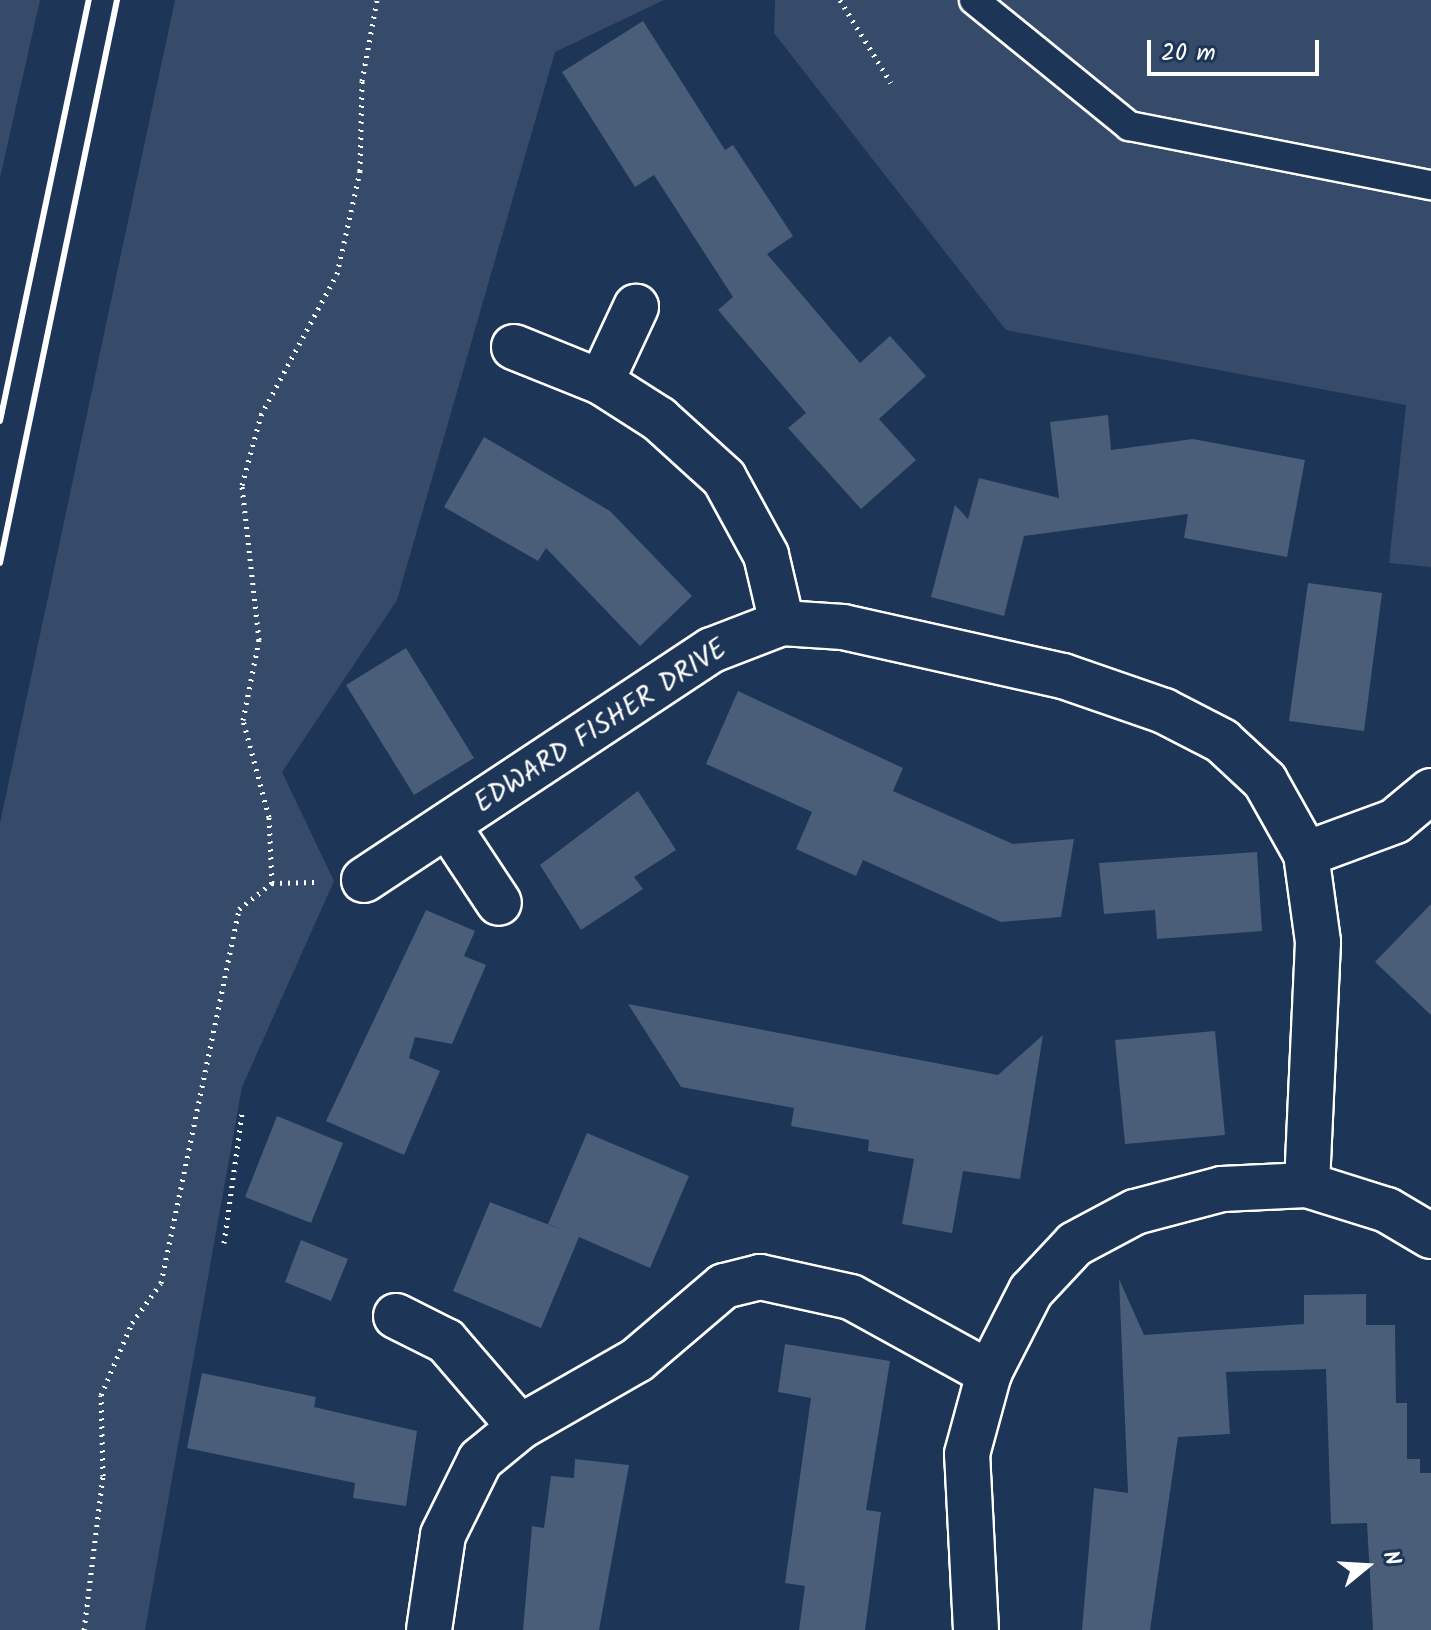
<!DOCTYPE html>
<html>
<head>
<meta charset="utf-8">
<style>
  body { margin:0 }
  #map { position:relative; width:1431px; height:1630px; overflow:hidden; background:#1d3557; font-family:Kalam,sans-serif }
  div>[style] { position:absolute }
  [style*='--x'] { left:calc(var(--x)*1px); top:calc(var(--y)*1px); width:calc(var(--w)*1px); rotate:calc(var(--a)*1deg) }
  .green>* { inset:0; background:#364b69 }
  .building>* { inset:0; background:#4a5d79 }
  .path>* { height:5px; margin-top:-2.5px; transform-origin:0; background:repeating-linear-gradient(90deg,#fff 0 2px,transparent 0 8px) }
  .roads { filter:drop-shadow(2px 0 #fff) drop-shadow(-2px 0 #fff) drop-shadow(0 2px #fff) drop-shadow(0 -2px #fff) }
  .lane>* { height:28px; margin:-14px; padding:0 14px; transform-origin:14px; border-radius:14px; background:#1d3557 }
  .street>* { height:44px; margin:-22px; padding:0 22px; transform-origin:22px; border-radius:22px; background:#1d3557 }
  .rail>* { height:6px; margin:-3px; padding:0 3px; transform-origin:3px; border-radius:3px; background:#fff }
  span { translate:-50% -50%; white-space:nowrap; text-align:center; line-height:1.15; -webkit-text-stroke:7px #1d3557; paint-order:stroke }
  .street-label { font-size:28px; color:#fff }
  .north { position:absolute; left:1327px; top:1526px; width:80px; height:80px; -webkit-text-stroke:6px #1d3557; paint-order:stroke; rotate:72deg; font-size:22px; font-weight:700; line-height:32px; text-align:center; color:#fff }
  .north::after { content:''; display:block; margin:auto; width:28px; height:36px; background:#fff; clip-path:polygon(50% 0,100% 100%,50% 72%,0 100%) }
  .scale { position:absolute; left:1147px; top:40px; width:172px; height:36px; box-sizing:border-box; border:4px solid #fff; border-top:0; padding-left:10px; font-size:24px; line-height:28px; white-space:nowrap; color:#fff; -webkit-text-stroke:6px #1d3557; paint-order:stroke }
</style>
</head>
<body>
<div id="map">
  <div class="green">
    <div style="clip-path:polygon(0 0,40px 0,0 178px)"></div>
    <div style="clip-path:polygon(175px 0,664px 0,555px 52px,397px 600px,282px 772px,334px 881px,242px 1087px,145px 1630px,0 1630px,0 823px)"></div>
    <div style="clip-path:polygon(775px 0,1431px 0,1431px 567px,1389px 563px,1406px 405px,1006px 330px,774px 33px)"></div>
  </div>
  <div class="building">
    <div style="clip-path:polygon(643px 21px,725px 150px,733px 145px,793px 236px,767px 254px,860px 363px,890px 336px,926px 376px,879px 419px,916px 460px,861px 509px,788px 428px,806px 413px,718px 310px,733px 297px,654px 175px,635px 187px,562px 72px)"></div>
    <div style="clip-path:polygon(1108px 415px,1111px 450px,1193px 439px,1305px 460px,1287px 557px,1184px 538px,1188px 514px,1024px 536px,1004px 616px,931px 597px,955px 505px,968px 519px,979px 478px,1059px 498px,1050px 422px)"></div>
    <div style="clip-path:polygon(484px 437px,610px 511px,692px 596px,640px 646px,546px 548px,538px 561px,444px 507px)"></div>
    <div style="clip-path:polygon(1308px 583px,1382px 593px,1364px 731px,1289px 721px)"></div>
    <div style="clip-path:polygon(406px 648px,474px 758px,414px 795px,346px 685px)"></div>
    <div style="clip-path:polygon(738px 691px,903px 768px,893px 791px,1013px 844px,1074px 839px,1061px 917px,1001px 922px,863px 860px,856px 876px,796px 849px,812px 812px,706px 764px)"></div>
    <div style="clip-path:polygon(638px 791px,676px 850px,634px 877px,643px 889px,581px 930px,540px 865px)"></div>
    <div style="clip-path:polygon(1257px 852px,1262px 931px,1157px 939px,1155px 910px,1104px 914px,1099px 863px)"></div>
    <div style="clip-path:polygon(1431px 904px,1431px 1015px,1375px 962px)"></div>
    <div style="clip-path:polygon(426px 910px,475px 931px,464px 956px,486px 965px,452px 1044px,415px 1037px,409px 1058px,440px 1071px,404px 1155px,326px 1121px)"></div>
    <div style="clip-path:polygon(628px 1004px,998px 1075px,1043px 1035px,1020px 1179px,963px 1171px,952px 1233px,902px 1224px,914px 1159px,868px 1151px,869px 1140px,791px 1126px,794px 1108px,681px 1087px)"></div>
    <div style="clip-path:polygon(1215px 1031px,1225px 1135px,1125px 1144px,1115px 1040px)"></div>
    <div style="clip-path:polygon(277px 1116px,343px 1143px,311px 1223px,245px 1197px)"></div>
    <div style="clip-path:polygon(587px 1133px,689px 1176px,650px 1268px,579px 1237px,541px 1328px,453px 1291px,490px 1202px,568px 1232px,548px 1224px)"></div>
    <div style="clip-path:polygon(301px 1240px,348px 1259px,331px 1301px,285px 1282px)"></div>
    <div style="clip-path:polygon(1119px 1279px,1144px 1335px,1304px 1324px,1304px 1295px,1366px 1294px,1366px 1325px,1395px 1325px,1396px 1403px,1407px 1403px,1407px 1459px,1420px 1459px,1420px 1473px,1431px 1473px,1431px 1630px,1373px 1630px,1367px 1523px,1331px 1524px,1326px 1369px,1226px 1372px,1230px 1434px,1178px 1437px,1150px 1630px,1082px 1630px,1094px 1488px,1128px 1493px)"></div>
    <div style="clip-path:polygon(785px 1344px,890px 1361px,866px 1510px,881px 1512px,865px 1630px,799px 1630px,805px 1586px,785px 1583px,811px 1398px,778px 1392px)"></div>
    <div style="clip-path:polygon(202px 1373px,316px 1397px,314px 1407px,417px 1431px,406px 1506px,353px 1498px,355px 1483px,187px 1448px)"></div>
    <div style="clip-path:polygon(575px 1459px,629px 1465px,599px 1630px,523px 1630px,532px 1526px,544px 1528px,551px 1476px,574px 1478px)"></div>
  </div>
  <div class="path">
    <div style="--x:840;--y:0;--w:97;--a:58.4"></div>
    <div style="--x:272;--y:883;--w:66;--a:-92.6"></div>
    <div style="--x:269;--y:817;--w:100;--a:-105"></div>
    <div style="--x:243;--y:720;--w:82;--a:-78.7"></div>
    <div style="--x:259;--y:640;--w:156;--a:-96.3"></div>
    <div style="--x:242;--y:485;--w:73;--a:-74.8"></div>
    <div style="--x:261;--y:415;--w:160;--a:-61.7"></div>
    <div style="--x:337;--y:274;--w:106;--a:-77.4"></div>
    <div style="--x:360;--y:171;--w:90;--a:-88.7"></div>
    <div style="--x:362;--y:81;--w:82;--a:-79.5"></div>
    <div style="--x:224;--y:1243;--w:131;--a:-82.1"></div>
    <div style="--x:84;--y:1630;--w:155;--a:-83"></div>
    <div style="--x:103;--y:1476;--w:81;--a:-91.4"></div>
    <div style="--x:101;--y:1395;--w:78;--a:-66.7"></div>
    <div style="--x:132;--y:1323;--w:49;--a:-54.1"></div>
    <div style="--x:161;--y:1283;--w:382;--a:-78.2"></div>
    <div style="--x:239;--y:909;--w:42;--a:-38.2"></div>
    <div style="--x:272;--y:883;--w:43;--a:-1.3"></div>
  </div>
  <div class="roads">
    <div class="lane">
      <div style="--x:974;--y:0;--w:200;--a:39.1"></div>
      <div style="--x:1129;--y:126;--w:308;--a:11.1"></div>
    </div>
    <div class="street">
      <div style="--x:514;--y:347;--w:94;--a:21.9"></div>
      <div style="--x:601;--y:382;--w:69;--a:32.5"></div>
      <div style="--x:659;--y:419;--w:88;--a:42.2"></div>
      <div style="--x:724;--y:478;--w:88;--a:61.4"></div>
      <div style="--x:766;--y:555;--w:70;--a:76.8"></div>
      <div style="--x:601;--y:382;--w:83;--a:-65"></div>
      <div style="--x:448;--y:826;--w:92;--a:56.5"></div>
      <div style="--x:1306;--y:854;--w:95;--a:-20.3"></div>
      <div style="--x:1395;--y:821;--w:47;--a:-39.8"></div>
      <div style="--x:364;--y:880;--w:417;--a:-33.5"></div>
      <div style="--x:712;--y:650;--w:75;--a:-21.1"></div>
      <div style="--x:782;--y:623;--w:61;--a:3.8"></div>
      <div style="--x:843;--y:627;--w:225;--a:12.6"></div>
      <div style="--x:1063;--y:676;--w:107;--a:19.1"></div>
      <div style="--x:1164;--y:711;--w:65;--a:27.3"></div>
      <div style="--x:1222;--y:741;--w:59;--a:42.9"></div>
      <div style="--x:1265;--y:781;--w:84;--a:60.7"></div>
      <div style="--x:1306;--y:854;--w:89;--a:82.2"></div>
      <div style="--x:1318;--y:942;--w:243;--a:92.6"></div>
      <div style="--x:396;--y:1316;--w:56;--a:26.6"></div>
      <div style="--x:446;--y:1341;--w:113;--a:49.3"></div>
      <div style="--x:429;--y:1630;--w:96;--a:-81.6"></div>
      <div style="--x:443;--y:1535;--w:84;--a:-63.7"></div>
      <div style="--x:480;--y:1460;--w:52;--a:-39.5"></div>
      <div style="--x:520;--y:1427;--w:135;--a:-29.8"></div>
      <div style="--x:637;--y:1360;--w:114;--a:-40.4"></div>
      <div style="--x:724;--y:1286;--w:37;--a:-14"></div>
      <div style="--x:760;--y:1277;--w:93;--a:12.4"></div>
      <div style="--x:851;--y:1297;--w:158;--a:28.8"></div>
      <div style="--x:976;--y:1630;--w:176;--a:-92.9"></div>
      <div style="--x:967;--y:1454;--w:84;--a:-74.8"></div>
      <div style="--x:989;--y:1373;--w:92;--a:-62.9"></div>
      <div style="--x:1031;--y:1291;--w:64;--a:-46.9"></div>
      <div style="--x:1075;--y:1244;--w:68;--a:-28.1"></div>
      <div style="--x:1135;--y:1212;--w:90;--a:-14.8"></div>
      <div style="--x:1222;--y:1189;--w:85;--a:-2.7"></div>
      <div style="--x:1307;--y:1185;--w:84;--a:17.4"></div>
      <div style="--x:1387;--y:1210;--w:51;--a:30.6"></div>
    </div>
  </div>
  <div class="rail">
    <div style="--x:0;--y:421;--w:430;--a:-78.1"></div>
    <div style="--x:0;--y:563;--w:575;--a:-78.26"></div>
  </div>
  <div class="street-label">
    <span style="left:601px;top:727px;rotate:-33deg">EDWARD FISHER DRIVE</span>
  </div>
  <div class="north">N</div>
  <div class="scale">20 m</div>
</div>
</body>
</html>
